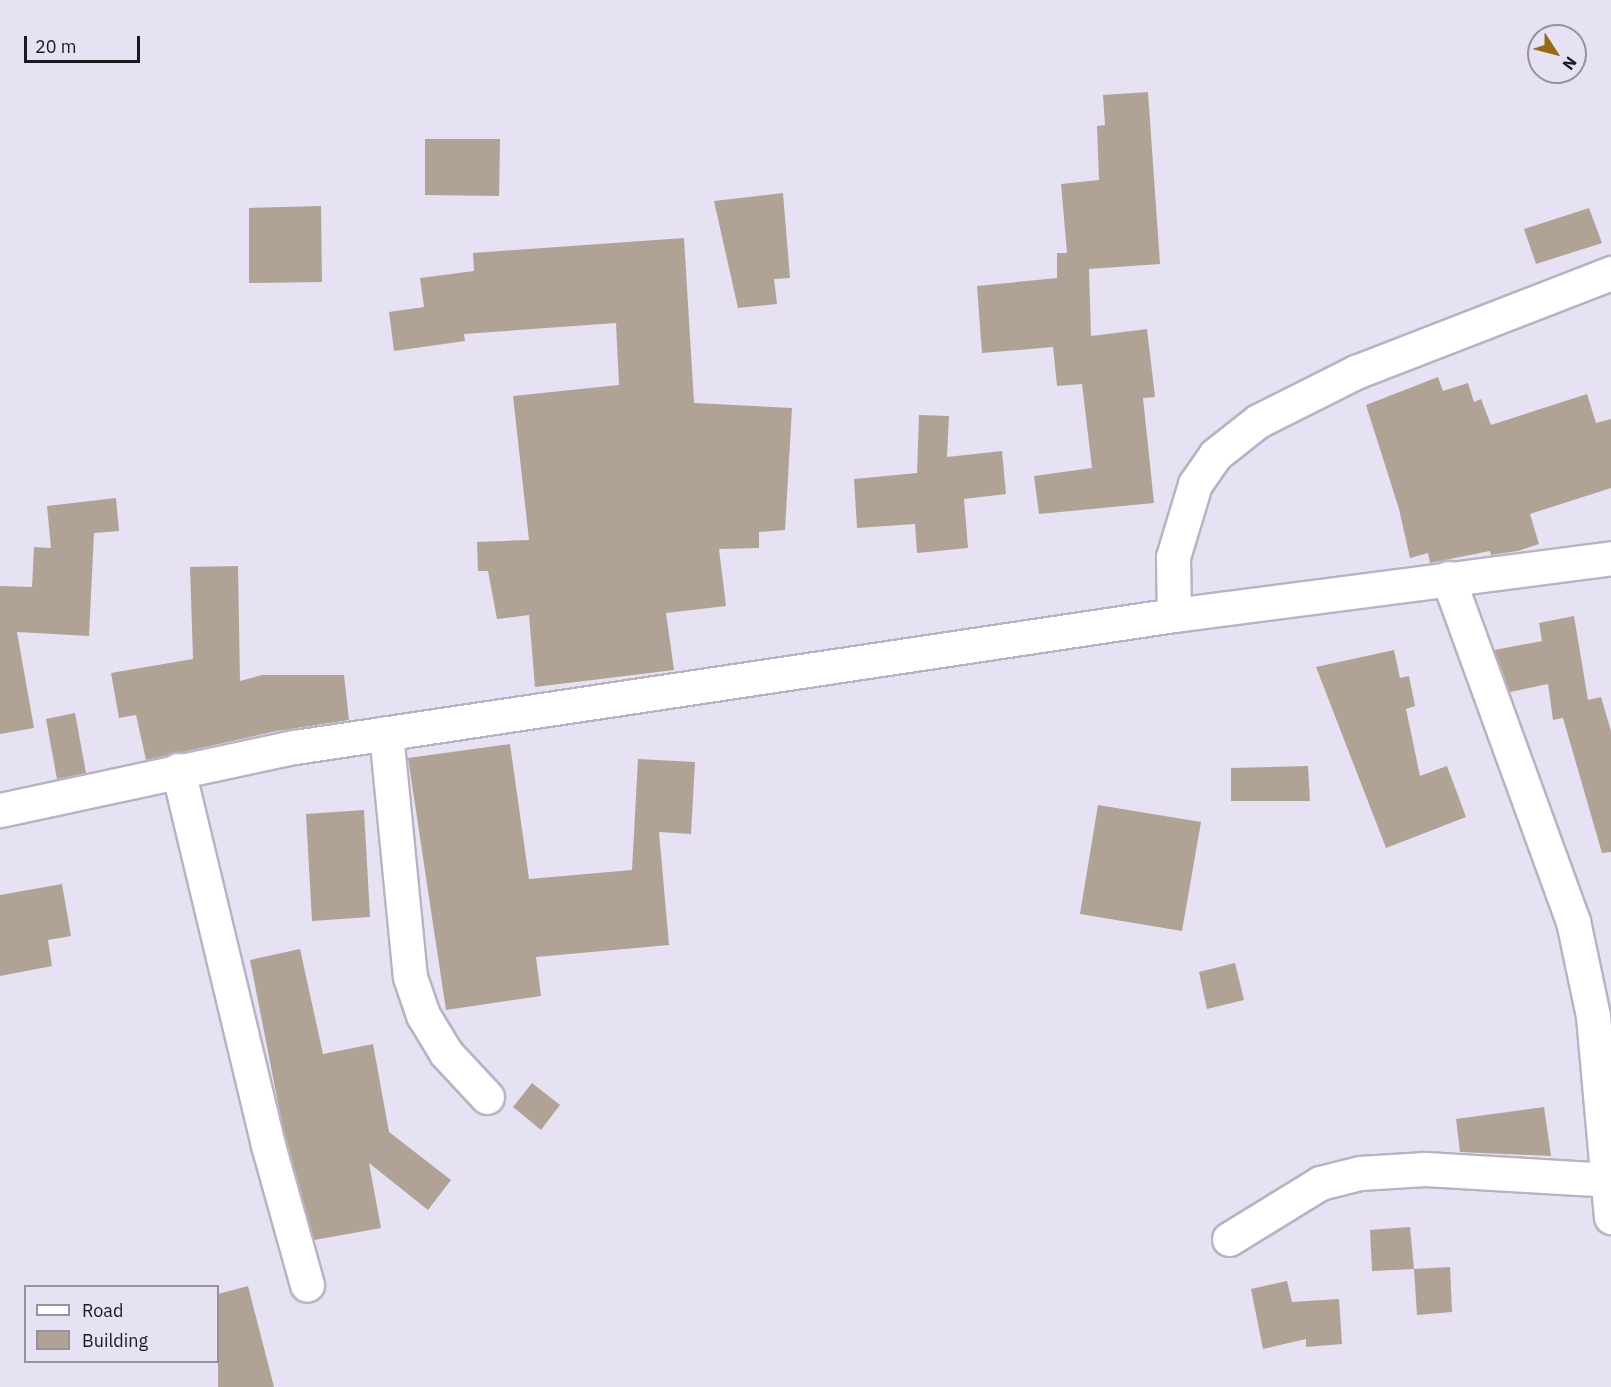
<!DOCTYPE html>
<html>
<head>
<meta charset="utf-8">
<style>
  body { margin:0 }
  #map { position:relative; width:1611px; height:1387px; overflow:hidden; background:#e6e1f3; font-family:"IBM Plex Sans",sans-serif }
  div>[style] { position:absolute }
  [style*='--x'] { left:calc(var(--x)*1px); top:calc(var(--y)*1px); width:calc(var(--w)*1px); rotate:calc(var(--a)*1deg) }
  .building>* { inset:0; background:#b0a396 }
  .roads { filter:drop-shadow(2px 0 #b8b3c4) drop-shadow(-2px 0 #b8b3c4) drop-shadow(0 2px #b8b3c4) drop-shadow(0 -2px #b8b3c4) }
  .minor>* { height:33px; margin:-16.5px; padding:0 16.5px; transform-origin:16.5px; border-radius:16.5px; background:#fff }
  span { translate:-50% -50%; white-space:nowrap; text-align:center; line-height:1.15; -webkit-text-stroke:4.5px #e6e1f3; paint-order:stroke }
  .legend { position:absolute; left:24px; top:1285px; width:195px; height:78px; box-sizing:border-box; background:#e6e1f3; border:2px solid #95919f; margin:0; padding:8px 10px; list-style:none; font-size:18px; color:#1c1a20 }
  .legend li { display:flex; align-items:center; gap:12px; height:30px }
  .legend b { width:30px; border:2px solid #95919f }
  .north { position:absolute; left:1527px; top:24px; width:60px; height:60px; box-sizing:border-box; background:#e6e1f3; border:2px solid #95919f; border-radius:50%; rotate:126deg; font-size:16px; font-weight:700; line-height:24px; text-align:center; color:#1c1a20 }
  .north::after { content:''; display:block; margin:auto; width:21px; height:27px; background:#946a14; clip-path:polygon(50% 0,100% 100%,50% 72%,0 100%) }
  .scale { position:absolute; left:24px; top:36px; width:116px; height:27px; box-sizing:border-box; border:3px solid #1c1a20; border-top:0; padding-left:8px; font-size:18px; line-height:21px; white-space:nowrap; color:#1c1a20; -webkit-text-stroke:4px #e6e1f3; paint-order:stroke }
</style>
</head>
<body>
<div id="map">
  <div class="building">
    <div style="clip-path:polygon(1148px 92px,1160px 264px,1089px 269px,1091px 336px,1147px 329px,1155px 397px,1143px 398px,1154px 503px,1039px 514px,1034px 476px,1092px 468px,1082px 384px,1057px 386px,1053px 347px,982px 353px,977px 286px,1057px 278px,1057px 253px,1067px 253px,1061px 184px,1099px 180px,1097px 126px,1105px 125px,1103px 95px)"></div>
    <div style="clip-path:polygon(425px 139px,500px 139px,499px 196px,425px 195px)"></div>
    <div style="clip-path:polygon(783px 193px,790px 278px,774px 279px,777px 304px,738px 308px,714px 201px)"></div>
    <div style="clip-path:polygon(321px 206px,322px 282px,249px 283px,249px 208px)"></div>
    <div style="clip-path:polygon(1589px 208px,1602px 243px,1536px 264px,1524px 229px)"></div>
    <div style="clip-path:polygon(684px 238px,694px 403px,792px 408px,785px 530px,759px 532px,759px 548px,719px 549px,726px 606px,666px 613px,674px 670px,535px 687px,529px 615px,497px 619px,488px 571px,478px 571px,477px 542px,529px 540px,513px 396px,619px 385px,616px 323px,464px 334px,465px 341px,394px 351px,389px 312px,424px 307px,420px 278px,474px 271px,473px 253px)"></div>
    <div style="clip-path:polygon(1438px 377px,1443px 391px,1468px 383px,1474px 402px,1481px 399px,1491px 425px,1587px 394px,1596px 423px,1611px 419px,1611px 488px,1530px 514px,1539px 544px,1518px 551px,1491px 555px,1490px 551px,1430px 563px,1428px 553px,1410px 558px,1399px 509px,1366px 405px)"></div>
    <div style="clip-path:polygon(919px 415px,949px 416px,947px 457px,1002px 451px,1006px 494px,964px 499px,968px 548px,917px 553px,915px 524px,857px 528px,854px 479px,917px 473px)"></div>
    <div style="clip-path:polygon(116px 498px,119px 531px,94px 533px,89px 636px,17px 632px,34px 728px,0 734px,0 586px,32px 587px,34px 547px,51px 548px,47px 506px)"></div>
    <div style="clip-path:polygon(238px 566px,240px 681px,262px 675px,344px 675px,349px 720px,277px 731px,146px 760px,136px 715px,119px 718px,111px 673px,193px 659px,190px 567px)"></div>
    <div style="clip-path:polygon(1574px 616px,1588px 700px,1601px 697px,1611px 731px,1611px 852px,1602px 853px,1563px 718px,1553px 720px,1548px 684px,1510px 692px,1494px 650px,1542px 641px,1539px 623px)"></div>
    <div style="clip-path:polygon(1394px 650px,1400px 678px,1409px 676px,1415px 706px,1406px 709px,1420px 776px,1447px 766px,1466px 817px,1386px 848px,1316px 667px)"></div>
    <div style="clip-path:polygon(75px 713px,86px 773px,57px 779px,46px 719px)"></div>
    <div style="clip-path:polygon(510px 744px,529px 879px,632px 870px,638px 759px,695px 762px,691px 834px,659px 832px,669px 945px,536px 957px,541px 996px,446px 1010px,408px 758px)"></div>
    <div style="clip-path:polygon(1308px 766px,1310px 801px,1231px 801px,1231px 768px)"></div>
    <div style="clip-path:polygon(1098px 805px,1201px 822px,1182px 931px,1080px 914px)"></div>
    <div style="clip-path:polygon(364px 810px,370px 917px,312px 921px,306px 814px)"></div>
    <div style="clip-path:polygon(62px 884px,71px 936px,48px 940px,52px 966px,0 976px,0 895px)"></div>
    <div style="clip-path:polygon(300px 949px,323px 1054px,373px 1044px,389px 1132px,451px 1180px,428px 1210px,369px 1163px,381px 1228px,314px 1240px,282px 1123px,250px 960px)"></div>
    <div style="clip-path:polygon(1235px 963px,1244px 1000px,1207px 1009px,1199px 972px)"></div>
    <div style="clip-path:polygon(532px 1083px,560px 1105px,541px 1130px,513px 1107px)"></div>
    <div style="clip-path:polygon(1544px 1107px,1551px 1156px,1460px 1152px,1456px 1119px)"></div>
    <div style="clip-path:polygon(1410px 1227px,1414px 1269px,1372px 1271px,1370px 1230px)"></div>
    <div style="clip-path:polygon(1450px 1267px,1452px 1312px,1417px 1315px,1414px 1269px)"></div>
    <div style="clip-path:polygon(1287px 1281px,1292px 1302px,1339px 1299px,1342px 1344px,1306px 1347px,1306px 1339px,1263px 1349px,1251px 1289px)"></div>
    <div style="clip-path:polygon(248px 1286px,274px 1387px,218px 1387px,218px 1294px)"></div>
  </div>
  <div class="roads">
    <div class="minor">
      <div style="--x:1448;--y:578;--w:365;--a:70"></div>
      <div style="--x:1573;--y:921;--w:97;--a:78.1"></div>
      <div style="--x:1593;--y:1016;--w:202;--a:84.9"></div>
      <div style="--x:1174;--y:615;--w:58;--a:-91"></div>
      <div style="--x:1173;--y:557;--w:76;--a:-73.2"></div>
      <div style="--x:1195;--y:484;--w:35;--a:-55"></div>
      <div style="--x:1215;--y:455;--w:55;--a:-38.3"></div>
      <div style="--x:1258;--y:421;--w:110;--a:-26.6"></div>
      <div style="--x:1356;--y:372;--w:274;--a:-21.2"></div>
      <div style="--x:386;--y:733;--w:245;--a:84.4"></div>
      <div style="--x:410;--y:977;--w:40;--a:71.1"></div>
      <div style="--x:423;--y:1015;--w:44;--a:58.8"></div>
      <div style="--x:446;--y:1053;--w:60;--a:47"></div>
      <div style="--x:178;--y:770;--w:386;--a:76.5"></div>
      <div style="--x:268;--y:1145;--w:145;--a:74.4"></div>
      <div style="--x:0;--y:810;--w:302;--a:-12.1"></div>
      <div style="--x:295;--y:747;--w:889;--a:-8.54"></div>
      <div style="--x:1174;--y:615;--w:441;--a:-7.4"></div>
      <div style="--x:1229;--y:1239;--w:107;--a:-31.6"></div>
      <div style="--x:1320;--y:1183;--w:41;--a:-14"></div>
      <div style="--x:1360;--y:1173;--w:65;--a:-3.5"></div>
      <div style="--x:1425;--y:1169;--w:184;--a:3.4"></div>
    </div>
  </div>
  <ul class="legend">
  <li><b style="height:8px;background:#fff"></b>Road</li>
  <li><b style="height:16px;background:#b0a396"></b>Building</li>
  </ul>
  <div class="north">N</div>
  <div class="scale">20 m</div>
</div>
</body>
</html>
